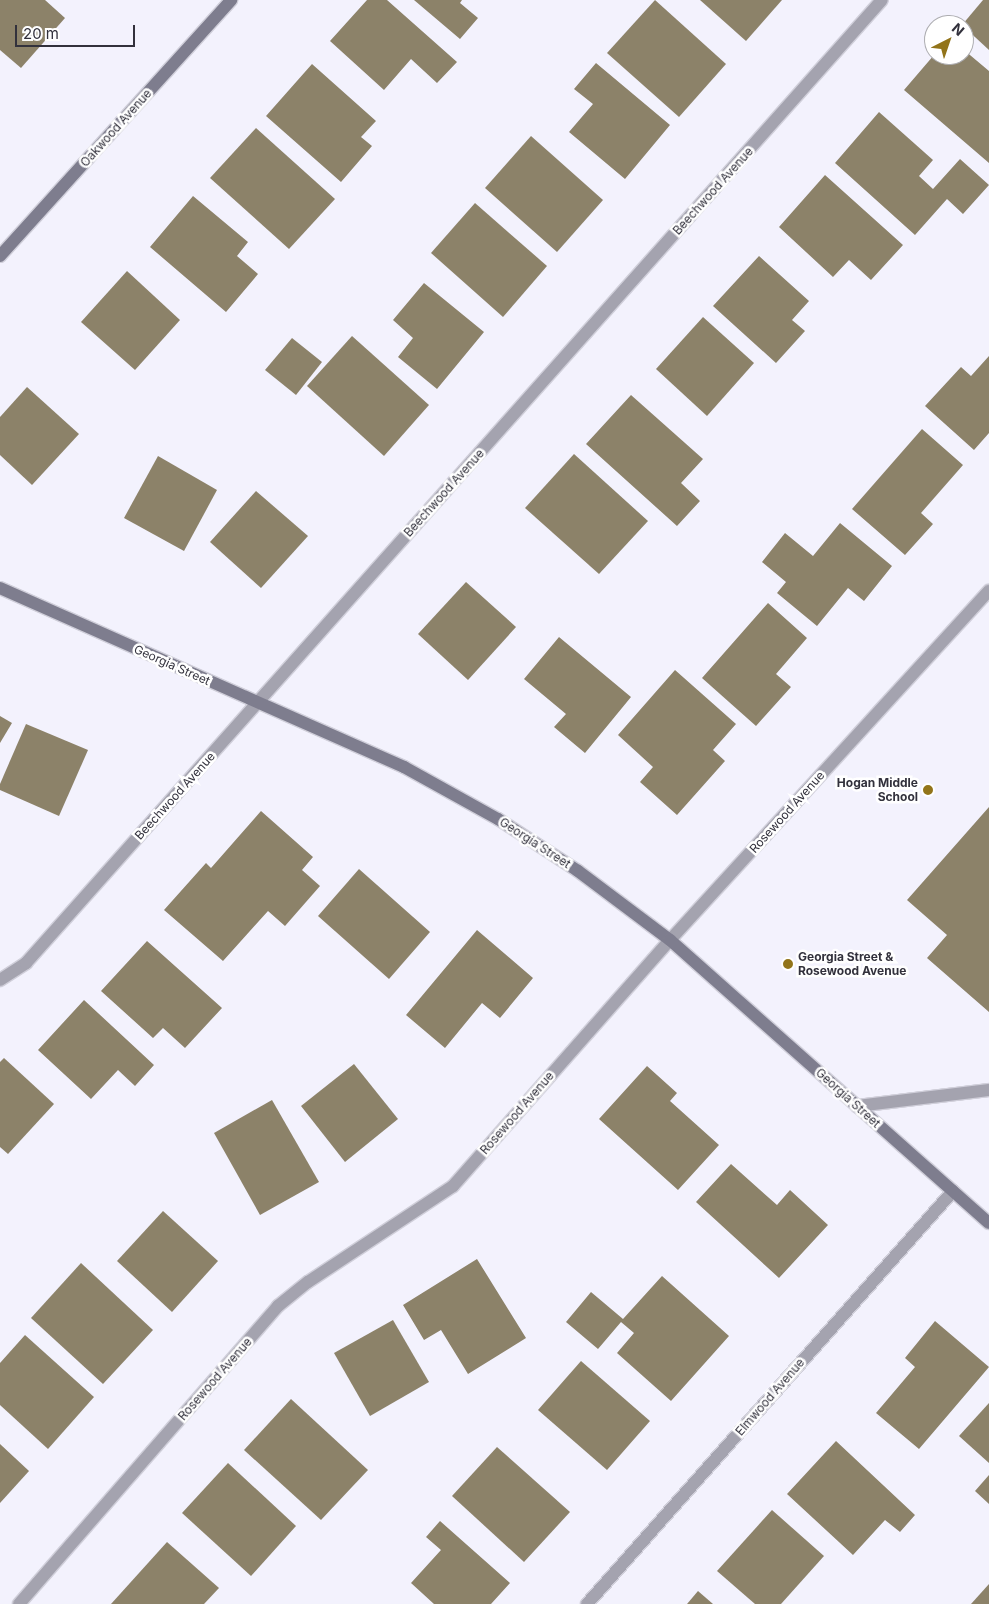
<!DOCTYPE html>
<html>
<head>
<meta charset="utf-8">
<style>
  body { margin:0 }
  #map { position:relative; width:989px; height:1604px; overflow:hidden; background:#f3f2fd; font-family:Inter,sans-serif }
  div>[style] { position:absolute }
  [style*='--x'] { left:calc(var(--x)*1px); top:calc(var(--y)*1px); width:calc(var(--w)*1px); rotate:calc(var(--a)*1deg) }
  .building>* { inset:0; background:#8c8269 }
  .roads { filter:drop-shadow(1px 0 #d0cfda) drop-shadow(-1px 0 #d0cfda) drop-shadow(0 1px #d0cfda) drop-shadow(0 -1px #d0cfda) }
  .service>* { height:12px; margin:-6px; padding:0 6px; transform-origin:6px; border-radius:6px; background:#a4a3af }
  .minor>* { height:12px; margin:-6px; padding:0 6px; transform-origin:6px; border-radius:6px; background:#a4a3af }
  .secondary>* { height:12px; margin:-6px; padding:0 6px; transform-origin:6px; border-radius:6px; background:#7e7d8e }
  .dots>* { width:14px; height:14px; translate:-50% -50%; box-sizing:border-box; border:2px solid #fff; border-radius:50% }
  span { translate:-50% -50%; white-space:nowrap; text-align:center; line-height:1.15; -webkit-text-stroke:5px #fff; paint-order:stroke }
  .street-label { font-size:12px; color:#32313c }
  .poi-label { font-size:12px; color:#32313c; font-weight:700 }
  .right { translate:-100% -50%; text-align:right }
  .left { translate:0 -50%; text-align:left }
  .north { position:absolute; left:924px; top:15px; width:50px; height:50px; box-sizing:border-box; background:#fff; border:1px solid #adadb1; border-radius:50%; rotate:41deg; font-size:14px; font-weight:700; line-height:20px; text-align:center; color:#32313c }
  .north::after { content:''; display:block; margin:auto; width:18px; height:22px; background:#92741a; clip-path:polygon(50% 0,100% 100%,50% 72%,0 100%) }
  .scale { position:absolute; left:15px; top:25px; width:120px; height:22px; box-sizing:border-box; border:2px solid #32313c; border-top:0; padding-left:6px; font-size:15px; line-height:18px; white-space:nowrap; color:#32313c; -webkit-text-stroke:4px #fff; paint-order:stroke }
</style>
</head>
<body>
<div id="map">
  <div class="building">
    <div style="clip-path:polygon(0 0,45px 0,65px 18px,21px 68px,0 50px)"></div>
    <div style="clip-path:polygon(367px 0,387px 0,457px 62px,437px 83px,411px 59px,384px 90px,330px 41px)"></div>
    <div style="clip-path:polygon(414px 0,462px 0,460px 3px,478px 18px,460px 39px)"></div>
    <div style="clip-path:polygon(655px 0,726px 64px,679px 117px,607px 53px)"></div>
    <div style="clip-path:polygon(700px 0,782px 0,746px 41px)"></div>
    <div style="clip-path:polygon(983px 0,989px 0,989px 50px,962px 25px)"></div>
    <div style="clip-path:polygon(964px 50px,989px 71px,989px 163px,904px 90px,934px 55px,964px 55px)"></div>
    <div style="clip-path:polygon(596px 63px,670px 125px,625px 179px,569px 132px,593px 104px,574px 89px)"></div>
    <div style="clip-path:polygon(312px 64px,376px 121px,361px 137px,372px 146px,341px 182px,266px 116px)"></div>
    <div style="clip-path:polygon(879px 112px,933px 160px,919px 176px,933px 189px,960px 159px,989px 185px,963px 214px,947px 199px,915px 235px,835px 163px)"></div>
    <div style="clip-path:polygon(256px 128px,335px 199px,289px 249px,210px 178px)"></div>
    <div style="clip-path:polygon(531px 136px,603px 200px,557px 252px,485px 188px)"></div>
    <div style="clip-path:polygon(825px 175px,903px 245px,871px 280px,849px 260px,833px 277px,779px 227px)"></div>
    <div style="clip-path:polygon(193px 196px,248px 242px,237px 256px,258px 274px,226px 312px,150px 247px)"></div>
    <div style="clip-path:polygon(475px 203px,547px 266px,503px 317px,431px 253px)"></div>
    <div style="clip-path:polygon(759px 256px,809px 301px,792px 320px,805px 331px,776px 363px,713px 306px)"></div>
    <div style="clip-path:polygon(127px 271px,180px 320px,135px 370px,81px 322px)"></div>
    <div style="clip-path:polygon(424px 283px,484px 332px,437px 389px,398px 357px,413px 338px,393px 320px)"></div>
    <div style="clip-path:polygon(703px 317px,754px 363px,707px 416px,656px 369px)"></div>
    <div style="clip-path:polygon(352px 336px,429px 405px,384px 456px,307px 386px)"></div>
    <div style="clip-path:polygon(292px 338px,322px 362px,296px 395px,265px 370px)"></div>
    <div style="clip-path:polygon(989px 356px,989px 433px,974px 450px,925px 406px,961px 367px,971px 376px)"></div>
    <div style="clip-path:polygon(27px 387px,79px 434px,32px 485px,0 455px,0 417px)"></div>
    <div style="clip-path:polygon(631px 395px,703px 459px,681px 483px,700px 501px,677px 526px,586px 444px)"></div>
    <div style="clip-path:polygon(922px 429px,963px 465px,921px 513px,933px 524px,905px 555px,852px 509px)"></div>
    <div style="clip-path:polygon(574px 454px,648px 521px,599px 574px,525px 508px)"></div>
    <div style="clip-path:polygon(158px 456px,217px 490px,184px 551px,124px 518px)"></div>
    <div style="clip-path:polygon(256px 491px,308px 536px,261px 588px,210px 542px)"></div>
    <div style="clip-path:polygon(840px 523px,892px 566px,864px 601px,848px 588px,817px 626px,777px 593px,786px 582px,762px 562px,785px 533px,813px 556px)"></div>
    <div style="clip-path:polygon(466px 582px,516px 627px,468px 680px,418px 634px)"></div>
    <div style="clip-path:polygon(768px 603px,807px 638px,776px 674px,791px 687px,756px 726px,702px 678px)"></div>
    <div style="clip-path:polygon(559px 637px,631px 697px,585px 753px,554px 727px,566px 714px,524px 679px)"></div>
    <div style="clip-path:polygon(675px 670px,736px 724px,713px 750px,725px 761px,677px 815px,640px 782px,653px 767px,618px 735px)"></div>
    <div style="clip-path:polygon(0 716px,12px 723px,0 743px)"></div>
    <div style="clip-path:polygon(26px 724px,88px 750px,59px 816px,0 790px,0 784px)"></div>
    <div style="clip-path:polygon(989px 807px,989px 1012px,927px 958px,947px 935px,907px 900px)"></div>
    <div style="clip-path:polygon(261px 811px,313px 857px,302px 870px,320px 886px,285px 926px,268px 911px,223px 961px,164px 910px,206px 863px,211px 868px)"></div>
    <div style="clip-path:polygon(359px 869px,430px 932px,389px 979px,318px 916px)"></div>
    <div style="clip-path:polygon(477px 930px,533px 978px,500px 1018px,482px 1003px,445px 1048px,406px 1015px)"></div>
    <div style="clip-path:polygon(147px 941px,222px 1008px,185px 1048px,163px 1028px,153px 1038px,101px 991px)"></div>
    <div style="clip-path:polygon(84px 1000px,154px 1065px,135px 1086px,118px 1070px,91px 1099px,38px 1050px)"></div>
    <div style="clip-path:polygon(4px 1058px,54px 1104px,8px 1154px,0 1147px,0 1062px)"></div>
    <div style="clip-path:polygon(354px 1064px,398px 1119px,345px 1162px,301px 1106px)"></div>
    <div style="clip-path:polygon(647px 1066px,677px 1093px,670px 1101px,719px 1145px,678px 1190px,599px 1119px)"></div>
    <div style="clip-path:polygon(272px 1100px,319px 1182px,260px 1215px,214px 1133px)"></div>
    <div style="clip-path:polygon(731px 1164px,777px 1205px,790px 1190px,828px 1225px,779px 1278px,696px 1202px)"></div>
    <div style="clip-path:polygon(163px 1211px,218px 1261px,172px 1312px,117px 1261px)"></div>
    <div style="clip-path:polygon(477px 1259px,526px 1338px,468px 1374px,441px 1330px,424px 1340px,403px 1305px)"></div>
    <div style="clip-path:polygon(81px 1263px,153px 1330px,103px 1384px,31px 1318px)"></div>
    <div style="clip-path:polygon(662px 1276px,729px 1336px,671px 1401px,617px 1353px,634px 1333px,621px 1322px,598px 1349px,566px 1322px,591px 1292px,623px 1319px)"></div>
    <div style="clip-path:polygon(393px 1320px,429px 1382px,370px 1416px,334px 1353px)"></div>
    <div style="clip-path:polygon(935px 1321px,989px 1367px,919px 1449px,876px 1413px,915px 1367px,905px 1358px)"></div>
    <div style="clip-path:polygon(25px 1335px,94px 1397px,48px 1449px,0 1405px,0 1363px)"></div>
    <div style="clip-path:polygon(581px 1361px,650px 1421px,607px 1470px,538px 1410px)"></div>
    <div style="clip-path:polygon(291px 1399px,368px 1470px,321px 1520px,244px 1450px)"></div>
    <div style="clip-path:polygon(989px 1403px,989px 1463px,959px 1436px)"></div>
    <div style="clip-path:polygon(836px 1441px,915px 1515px,900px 1532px,885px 1520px,853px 1555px,787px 1494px)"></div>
    <div style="clip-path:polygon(0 1444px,29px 1471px,0 1503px)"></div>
    <div style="clip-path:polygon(497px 1447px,570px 1512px,524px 1562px,452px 1496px)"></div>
    <div style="clip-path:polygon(228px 1463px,296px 1526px,251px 1576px,182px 1513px)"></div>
    <div style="clip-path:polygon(989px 1475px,989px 1504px,975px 1491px)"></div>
    <div style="clip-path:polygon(772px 1510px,824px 1556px,781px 1604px,755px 1604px,717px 1571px)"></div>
    <div style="clip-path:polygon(440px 1521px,510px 1583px,491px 1604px,434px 1604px,411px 1583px,441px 1550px,426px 1537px)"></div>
    <div style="clip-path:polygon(167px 1542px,219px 1588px,204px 1604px,111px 1604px)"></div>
    <div style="clip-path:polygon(989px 1584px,989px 1604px,971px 1604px)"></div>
    <div style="clip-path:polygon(698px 1591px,713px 1604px,687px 1604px)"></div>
  </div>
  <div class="roads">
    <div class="service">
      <div style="--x:857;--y:1106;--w:133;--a:-6.9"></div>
    </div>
    <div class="minor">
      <div style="--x:0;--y:980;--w:31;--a:-33"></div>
      <div style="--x:26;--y:963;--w:1288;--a:-48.37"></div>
      <div style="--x:19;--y:1604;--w:395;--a:-49"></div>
      <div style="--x:278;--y:1306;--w:38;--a:-39"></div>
      <div style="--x:308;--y:1282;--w:174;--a:-33.5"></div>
      <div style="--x:453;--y:1186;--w:328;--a:-48.6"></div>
      <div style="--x:670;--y:940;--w:473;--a:-47.6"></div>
      <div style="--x:587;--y:1604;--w:552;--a:-48.45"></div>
    </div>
    <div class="secondary">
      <div style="--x:0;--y:256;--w:345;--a:-47.9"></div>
      <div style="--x:0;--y:588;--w:442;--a:23.9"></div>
      <div style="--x:404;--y:767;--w:107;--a:29"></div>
      <div style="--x:498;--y:819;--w:95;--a:33"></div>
      <div style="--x:578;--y:871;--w:115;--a:36.9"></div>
      <div style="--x:670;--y:940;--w:426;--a:41.6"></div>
    </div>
  </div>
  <div class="dots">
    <div style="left:928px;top:790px;background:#92741a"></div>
    <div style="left:788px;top:964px;background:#92741a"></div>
  </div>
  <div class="street-label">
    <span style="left:116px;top:128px;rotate:-48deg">Oakwood Avenue</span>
    <span style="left:713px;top:191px;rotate:-48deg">Beechwood Avenue</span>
    <span style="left:444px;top:493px;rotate:-48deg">Beechwood Avenue</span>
    <span style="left:172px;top:665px;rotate:24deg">Georgia Street</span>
    <span style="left:175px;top:796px;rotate:-48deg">Beechwood Avenue</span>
    <span style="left:787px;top:812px;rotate:-48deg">Rosewood Avenue</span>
    <span style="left:535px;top:843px;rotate:33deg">Georgia Street</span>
    <span style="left:848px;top:1098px;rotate:42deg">Georgia Street</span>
    <span style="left:517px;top:1113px;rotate:-49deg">Rosewood Avenue</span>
    <span style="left:215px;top:1379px;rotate:-49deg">Rosewood Avenue</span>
    <span style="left:770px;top:1397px;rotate:-49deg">Elmwood Avenue</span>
  </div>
  <div class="poi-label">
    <span class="right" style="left:918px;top:790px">Hogan Middle<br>School</span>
    <span class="left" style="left:798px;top:964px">Georgia Street &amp;<br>Rosewood Avenue</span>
  </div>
  <div class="north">N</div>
  <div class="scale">20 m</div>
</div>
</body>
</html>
